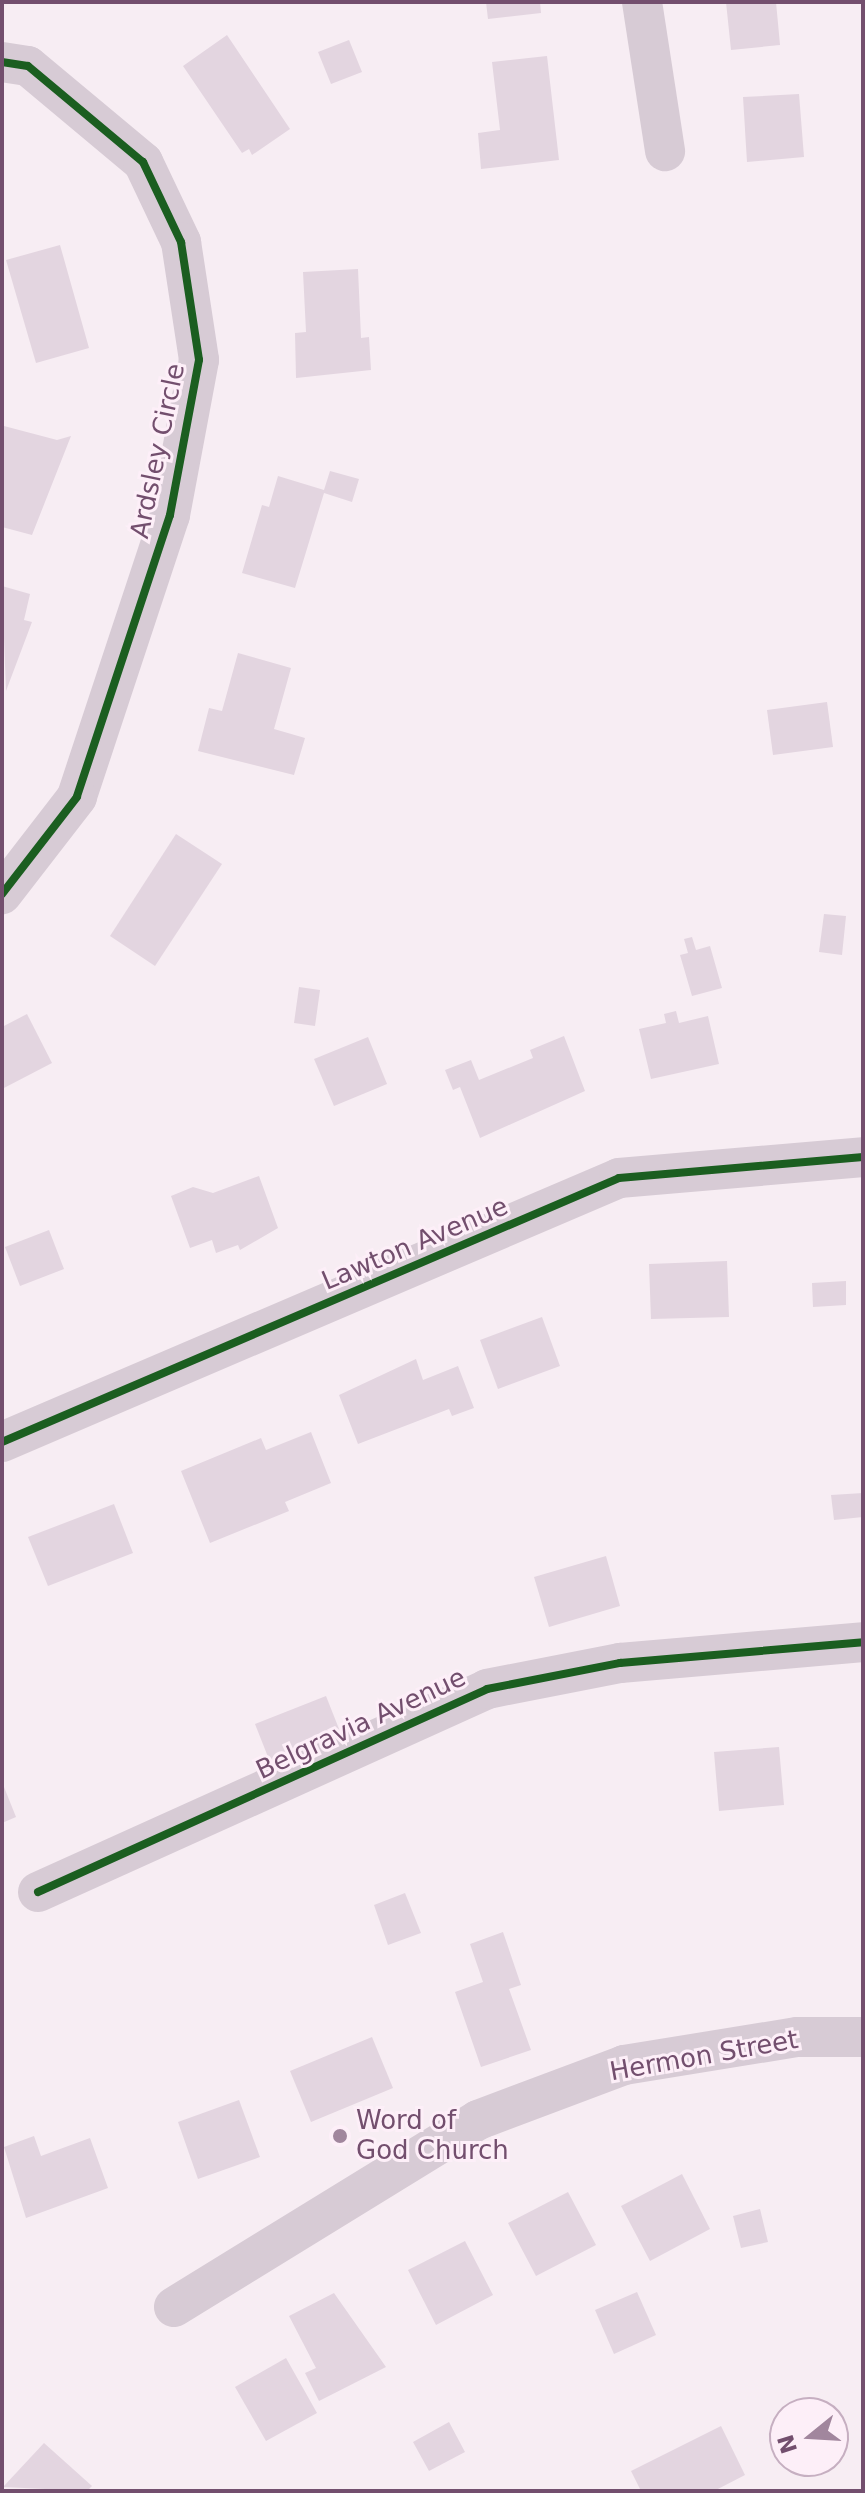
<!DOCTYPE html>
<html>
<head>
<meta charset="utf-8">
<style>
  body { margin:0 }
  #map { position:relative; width:865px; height:2493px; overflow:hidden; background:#f7edf3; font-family:"DejaVu Sans",sans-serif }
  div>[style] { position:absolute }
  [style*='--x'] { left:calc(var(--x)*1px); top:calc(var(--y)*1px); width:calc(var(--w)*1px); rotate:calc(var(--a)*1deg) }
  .building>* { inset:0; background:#e3d5e0 }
  .street>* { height:40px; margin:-20px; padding:0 20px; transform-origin:20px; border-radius:20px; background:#d7cbd5 }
  .cycleway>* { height:8px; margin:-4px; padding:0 4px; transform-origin:4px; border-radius:4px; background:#1b5e20 }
  .dots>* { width:22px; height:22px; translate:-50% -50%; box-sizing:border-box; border:4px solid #fdeff8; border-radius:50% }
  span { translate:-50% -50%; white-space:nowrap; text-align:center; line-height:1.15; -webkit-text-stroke:6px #fdeff8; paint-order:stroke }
  .street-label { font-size:26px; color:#734f6e }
  .poi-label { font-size:26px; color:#734f6e }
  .left { translate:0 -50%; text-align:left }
  .frame { position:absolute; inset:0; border:4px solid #734f6e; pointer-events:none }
  .north { position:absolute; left:769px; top:2397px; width:80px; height:80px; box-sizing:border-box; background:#fdeff8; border:2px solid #c6afc1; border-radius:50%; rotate:252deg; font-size:22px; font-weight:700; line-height:32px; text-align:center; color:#734f6e }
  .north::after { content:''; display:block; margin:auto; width:28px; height:36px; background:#a1869d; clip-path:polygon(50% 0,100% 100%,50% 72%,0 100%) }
</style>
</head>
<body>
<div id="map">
  <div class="building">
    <div style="clip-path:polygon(486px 2px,540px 2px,541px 13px,488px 19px)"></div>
    <div style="clip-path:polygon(726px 2px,776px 2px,780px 45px,731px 50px)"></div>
    <div style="clip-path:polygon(227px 35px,290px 129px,252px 155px,249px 149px,242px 153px,183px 66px)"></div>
    <div style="clip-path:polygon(349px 40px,362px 72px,331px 84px,318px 52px)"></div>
    <div style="clip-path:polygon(547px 56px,559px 160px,481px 169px,478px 133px,500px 130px,492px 62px)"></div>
    <div style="clip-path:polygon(799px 94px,804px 157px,747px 162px,743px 97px)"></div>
    <div style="clip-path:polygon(60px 245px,89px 348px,36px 363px,6px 260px)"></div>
    <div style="clip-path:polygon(358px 269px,361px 338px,369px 337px,371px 370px,296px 378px,295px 333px,306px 332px,303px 272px)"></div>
    <div style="clip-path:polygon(4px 426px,57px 440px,71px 436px,32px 535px,2px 527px)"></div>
    <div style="clip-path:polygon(330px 471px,359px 479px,352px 502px,324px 493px,295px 588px,242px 573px,262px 505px,269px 507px,278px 476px,324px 490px)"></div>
    <div style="clip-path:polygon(2px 586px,30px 594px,24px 620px,32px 622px,6px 691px)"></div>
    <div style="clip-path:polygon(238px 653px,291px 668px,274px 729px,305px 738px,294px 775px,198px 751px,209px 708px,222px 711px)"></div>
    <div style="clip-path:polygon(827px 702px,833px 747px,773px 755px,767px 710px)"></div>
    <div style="clip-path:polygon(176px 834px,222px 864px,155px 966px,110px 936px)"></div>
    <div style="clip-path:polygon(824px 914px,846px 916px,842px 955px,819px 952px)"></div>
    <div style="clip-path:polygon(692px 937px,696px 950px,710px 946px,722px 988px,692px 996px,680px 955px,688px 953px,684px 939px)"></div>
    <div style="clip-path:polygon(299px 987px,320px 990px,315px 1026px,294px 1023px)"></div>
    <div style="clip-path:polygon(676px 1011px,679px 1023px,708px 1016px,719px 1064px,651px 1079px,639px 1029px,666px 1023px,664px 1014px)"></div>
    <div style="clip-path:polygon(27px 1014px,52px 1063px,2px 1089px,2px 1027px)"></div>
    <div style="clip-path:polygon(564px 1036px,585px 1091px,480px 1138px,460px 1087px,453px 1090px,445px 1070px,471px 1060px,479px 1080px,533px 1058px,530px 1050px)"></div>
    <div style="clip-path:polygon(368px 1037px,387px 1084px,334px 1106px,314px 1059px)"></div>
    <div style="clip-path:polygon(259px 1176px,278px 1228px,240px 1250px,238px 1245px,216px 1253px,212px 1240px,190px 1248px,171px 1196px,193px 1187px,213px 1193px)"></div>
    <div style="clip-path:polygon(49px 1230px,64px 1269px,20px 1286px,5px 1247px)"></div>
    <div style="clip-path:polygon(727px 1261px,729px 1317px,651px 1319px,649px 1264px)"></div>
    <div style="clip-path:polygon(846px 1281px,846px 1305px,813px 1307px,812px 1283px)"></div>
    <div style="clip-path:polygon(542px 1317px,560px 1366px,498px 1389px,480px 1340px)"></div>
    <div style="clip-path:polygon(416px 1359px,423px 1380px,458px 1366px,474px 1408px,452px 1416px,449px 1409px,358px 1444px,339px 1395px)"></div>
    <div style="clip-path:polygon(311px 1432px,331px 1483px,285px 1502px,289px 1511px,210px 1543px,181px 1471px,261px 1438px,266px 1450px)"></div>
    <div style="clip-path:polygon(863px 1493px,863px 1517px,834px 1520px,831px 1495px)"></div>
    <div style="clip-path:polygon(114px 1504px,133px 1553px,48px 1586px,28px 1537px)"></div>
    <div style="clip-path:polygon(606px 1556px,620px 1606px,549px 1627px,534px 1577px)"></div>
    <div style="clip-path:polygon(326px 1696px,341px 1734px,270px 1762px,255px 1724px)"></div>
    <div style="clip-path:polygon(779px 1747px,784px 1805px,719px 1811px,714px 1752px)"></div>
    <div style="clip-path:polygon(2px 1782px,16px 1817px,2px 1823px)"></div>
    <div style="clip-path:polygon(405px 1893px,421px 1933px,388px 1945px,374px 1905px)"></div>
    <div style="clip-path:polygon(503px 1932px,521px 1985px,509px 1989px,531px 2050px,481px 2067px,455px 1992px,483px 1982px,470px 1944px)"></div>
    <div style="clip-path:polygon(372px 2037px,393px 2088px,311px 2122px,290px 2071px)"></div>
    <div style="clip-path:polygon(239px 2100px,260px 2157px,198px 2179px,178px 2122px)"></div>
    <div style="clip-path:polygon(34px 2136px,41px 2156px,90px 2138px,108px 2188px,26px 2218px,4px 2147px)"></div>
    <div style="clip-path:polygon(682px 2174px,710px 2229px,650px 2261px,621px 2206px)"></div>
    <div style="clip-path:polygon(568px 2192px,596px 2245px,536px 2276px,508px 2223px)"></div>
    <div style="clip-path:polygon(760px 2209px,768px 2242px,741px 2248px,733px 2216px)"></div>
    <div style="clip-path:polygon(465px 2241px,493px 2295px,436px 2325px,408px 2270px)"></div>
    <div style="clip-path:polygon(637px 2292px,656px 2335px,614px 2354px,595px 2310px)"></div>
    <div style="clip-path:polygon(334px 2293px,386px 2367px,319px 2401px,305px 2373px,316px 2368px,289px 2316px)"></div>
    <div style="clip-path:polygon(286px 2358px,317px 2413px,266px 2441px,235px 2387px)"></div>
    <div style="clip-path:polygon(449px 2422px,465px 2452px,429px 2471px,413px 2442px)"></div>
    <div style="clip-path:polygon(721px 2426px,745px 2475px,714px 2491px,641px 2491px,631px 2471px)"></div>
    <div style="clip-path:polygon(44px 2443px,92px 2486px,87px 2491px,3px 2487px)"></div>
  </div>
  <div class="street">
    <div style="--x:642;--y:2;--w:151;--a:81.2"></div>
    <div style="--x:2;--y:62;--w:26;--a:9"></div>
    <div style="--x:28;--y:66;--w:150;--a:39.9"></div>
    <div style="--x:143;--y:162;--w:89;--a:64.6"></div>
    <div style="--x:181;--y:242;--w:119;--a:81.3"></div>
    <div style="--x:199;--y:360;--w:158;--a:100.6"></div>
    <div style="--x:170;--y:515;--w:297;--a:108.3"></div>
    <div style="--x:77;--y:797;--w:123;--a:127.7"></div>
    <div style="--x:2;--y:1442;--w:671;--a:-23.16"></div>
    <div style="--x:619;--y:1178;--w:245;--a:-4.9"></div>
    <div style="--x:38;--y:1892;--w:493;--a:-24.3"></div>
    <div style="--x:487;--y:1689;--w:136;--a:-11.1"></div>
    <div style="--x:620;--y:1663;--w:244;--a:-4.9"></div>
    <div style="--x:174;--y:2307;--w:357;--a:-31.6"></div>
    <div style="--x:478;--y:2120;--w:156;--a:-20.6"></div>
    <div style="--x:624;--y:2065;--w:175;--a:-9.2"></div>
    <div style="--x:797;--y:2037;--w:66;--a:0"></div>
  </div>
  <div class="cycleway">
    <div style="--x:2;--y:62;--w:26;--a:9"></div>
    <div style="--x:28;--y:66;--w:150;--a:39.9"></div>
    <div style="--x:143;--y:162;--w:89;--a:64.6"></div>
    <div style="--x:181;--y:242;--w:119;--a:81.3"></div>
    <div style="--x:199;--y:360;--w:158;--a:100.6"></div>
    <div style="--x:170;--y:515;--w:297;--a:108.3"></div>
    <div style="--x:77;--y:797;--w:123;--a:127.7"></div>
    <div style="--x:2;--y:1442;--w:671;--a:-23.16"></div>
    <div style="--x:619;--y:1178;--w:245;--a:-4.9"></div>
    <div style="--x:38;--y:1892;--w:493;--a:-24.3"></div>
    <div style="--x:487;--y:1689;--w:136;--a:-11.1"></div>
    <div style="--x:620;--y:1663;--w:244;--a:-4.9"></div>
  </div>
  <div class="dots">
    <div style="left:340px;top:2136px;background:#a1869d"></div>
  </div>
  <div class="street-label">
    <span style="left:158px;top:451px;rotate:-78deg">Ardsley Circle</span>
    <span style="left:415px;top:1244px;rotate:-23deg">Lawton Avenue</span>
    <span style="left:361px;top:1724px;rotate:-25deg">Belgravia Avenue</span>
    <span style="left:704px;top:2056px;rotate:-10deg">Hermon Street</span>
  </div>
  <div class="poi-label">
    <span class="left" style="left:356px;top:2136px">Word of<br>God Church</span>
  </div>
  <div class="frame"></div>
  <div class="north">N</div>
</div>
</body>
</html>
